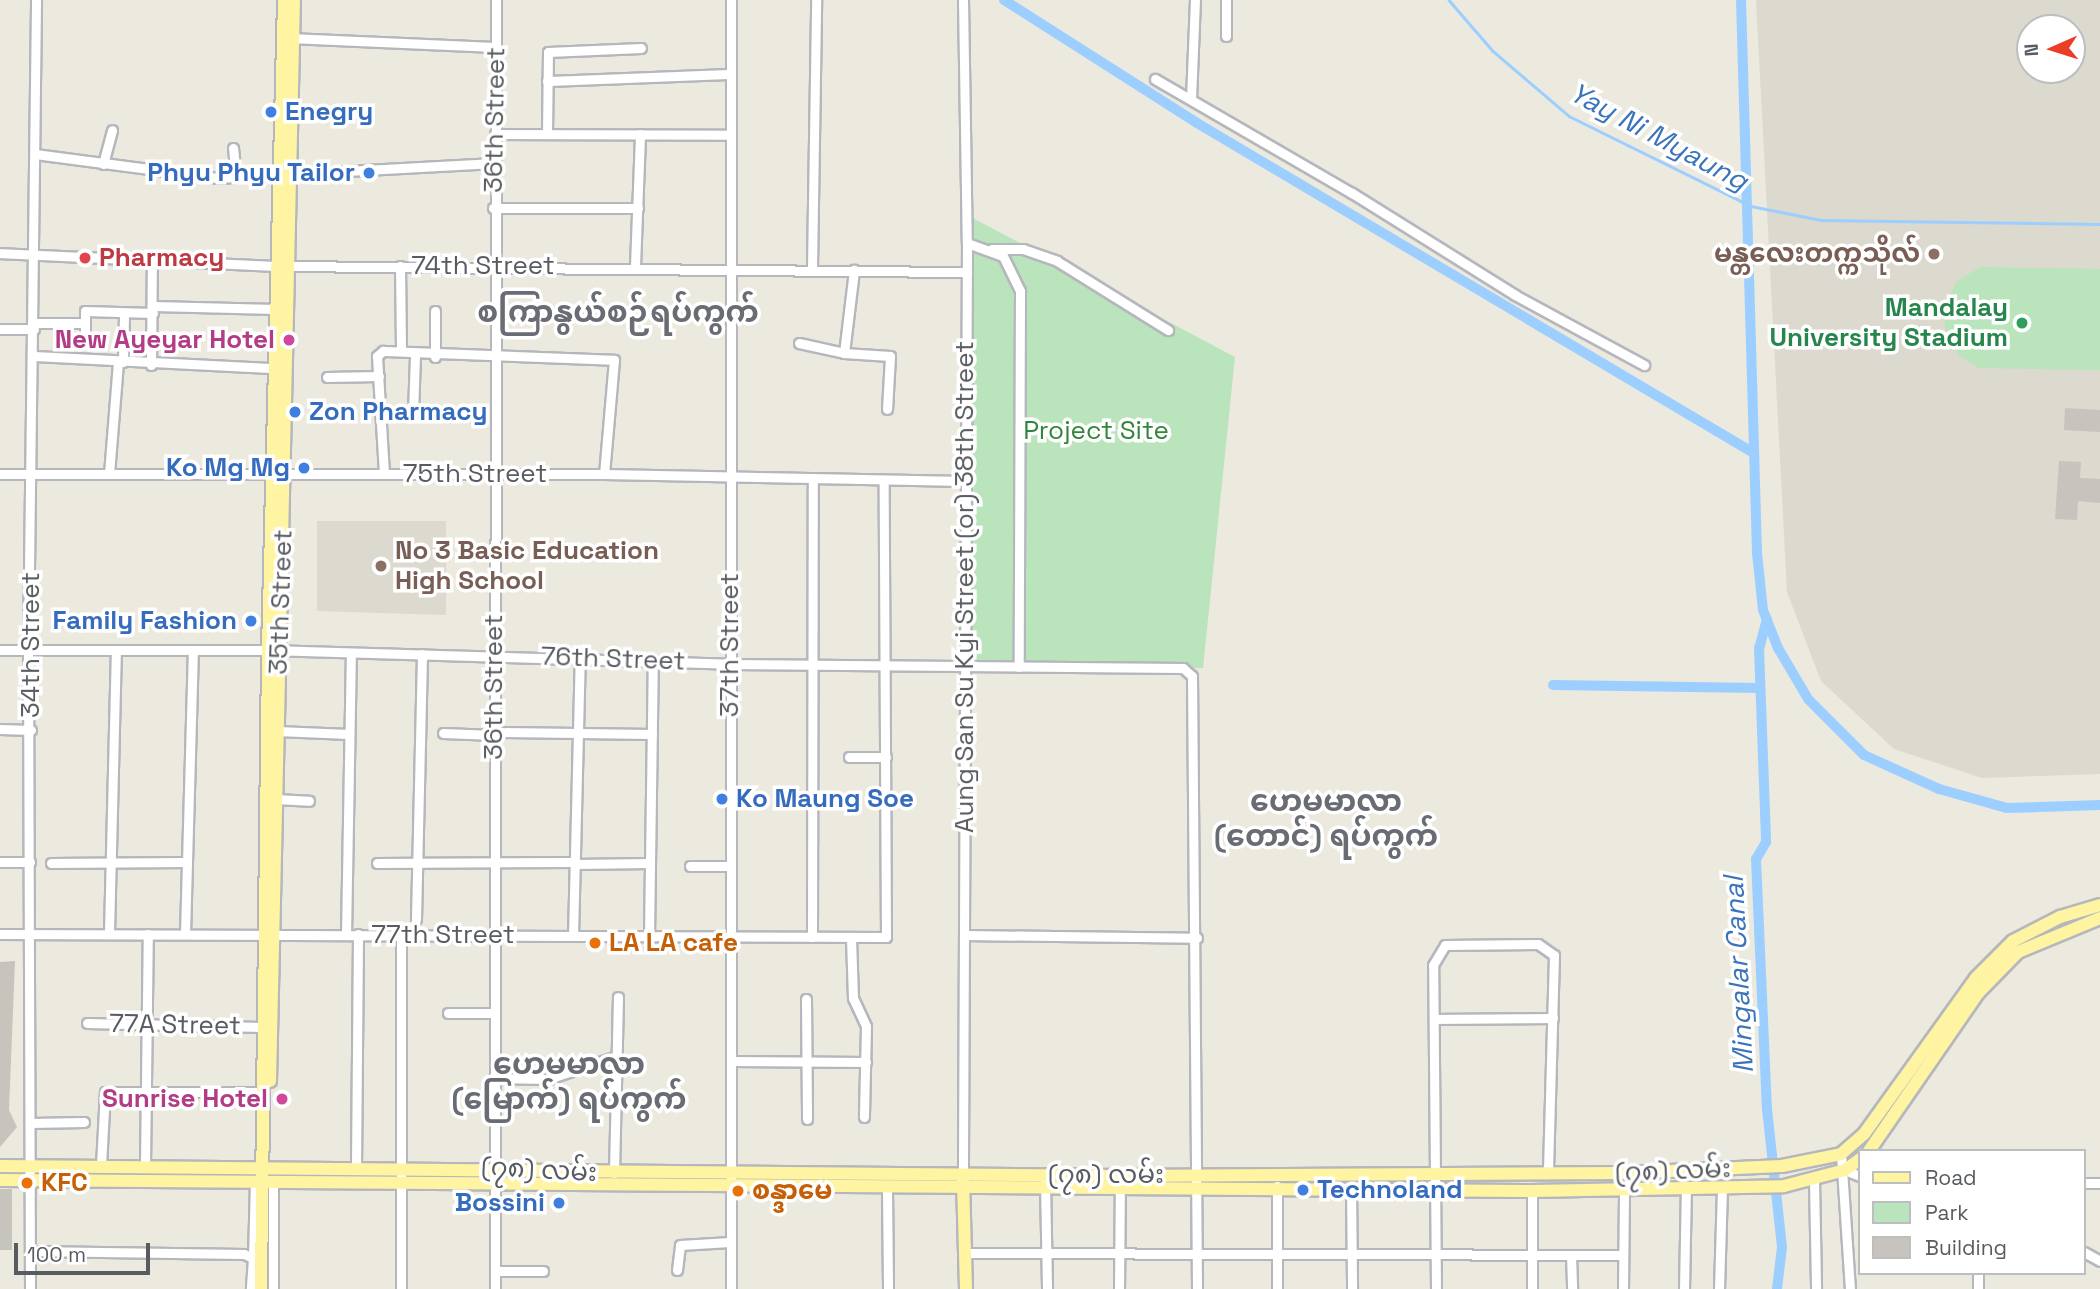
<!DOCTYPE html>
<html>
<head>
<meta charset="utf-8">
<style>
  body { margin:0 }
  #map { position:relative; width:2100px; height:1289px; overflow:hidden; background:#ece9df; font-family:"Space Grotesk","Noto Sans Myanmar",sans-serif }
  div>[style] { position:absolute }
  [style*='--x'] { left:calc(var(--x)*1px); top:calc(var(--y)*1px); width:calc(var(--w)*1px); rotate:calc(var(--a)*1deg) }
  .education>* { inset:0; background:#dcd9ce }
  .green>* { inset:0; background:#bae4bc }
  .stream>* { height:2.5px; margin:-1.25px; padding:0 1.25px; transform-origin:1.25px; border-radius:1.25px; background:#9ccfff }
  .canal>* { height:10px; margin:-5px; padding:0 5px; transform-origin:5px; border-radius:5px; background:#9ccfff }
  .building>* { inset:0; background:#c6c4bc }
  .roads { filter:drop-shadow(2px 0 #b5b7bd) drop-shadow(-2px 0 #b5b7bd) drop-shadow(0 2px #b5b7bd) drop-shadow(0 -2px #b5b7bd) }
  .minor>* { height:9px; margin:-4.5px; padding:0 4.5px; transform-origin:4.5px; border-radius:4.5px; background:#fff }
  .major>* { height:12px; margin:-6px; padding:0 6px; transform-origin:6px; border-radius:6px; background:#fff4a1 }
  .dots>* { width:19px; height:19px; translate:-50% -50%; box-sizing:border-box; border:4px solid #fff; border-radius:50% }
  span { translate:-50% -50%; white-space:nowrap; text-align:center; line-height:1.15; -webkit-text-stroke:7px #fff; paint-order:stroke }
  .shop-label { font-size:26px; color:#366cbe; font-weight:700 }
  .left { translate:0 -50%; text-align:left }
  .right { translate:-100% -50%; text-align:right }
  .street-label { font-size:26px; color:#585c61 }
  .education-label { font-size:26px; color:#785e54; font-weight:700 }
  .health-label { font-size:26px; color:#be3a42; font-weight:700 }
  .leisure-label { font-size:26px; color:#27864d; font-weight:700 }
  .hotel-label { font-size:26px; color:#b23c85; font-weight:700 }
  .park-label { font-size:26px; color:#33853b }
  .food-label { font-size:26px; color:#c56008; font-weight:700 }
  .water-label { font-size:28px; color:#3c74ba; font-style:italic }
  .quarter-label { font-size:30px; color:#696d73; font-weight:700 }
  .legend { position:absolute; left:1858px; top:1149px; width:228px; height:126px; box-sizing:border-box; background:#fff; border:2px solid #bcbec0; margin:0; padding:9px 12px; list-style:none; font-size:21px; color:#585c61 }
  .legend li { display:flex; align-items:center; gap:14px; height:35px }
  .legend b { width:35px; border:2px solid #bcbec0 }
  .north { position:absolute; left:2016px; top:14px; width:70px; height:70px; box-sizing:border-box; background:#fff; border:2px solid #bcbec0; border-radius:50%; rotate:267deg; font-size:19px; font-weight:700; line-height:28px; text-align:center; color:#585c61 }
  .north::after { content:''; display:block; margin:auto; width:24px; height:32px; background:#eb3e26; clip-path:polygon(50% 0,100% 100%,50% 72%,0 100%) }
  .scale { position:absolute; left:14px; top:1243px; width:136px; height:32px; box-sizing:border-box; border:4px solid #585c61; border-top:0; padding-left:9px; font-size:21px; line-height:24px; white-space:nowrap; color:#585c61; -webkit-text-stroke:5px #fff; paint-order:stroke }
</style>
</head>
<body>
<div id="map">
  <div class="education">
    <div style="clip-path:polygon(evenodd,1756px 0,2100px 0,2100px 774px,1982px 778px,1894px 749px,1821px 681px,1787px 592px,1756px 0,2030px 28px,2072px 28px,2072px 70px,2030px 70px,2030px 28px)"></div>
    <div style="clip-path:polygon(317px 521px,446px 521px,446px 615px,317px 611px)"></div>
  </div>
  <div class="green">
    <div style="clip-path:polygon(967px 215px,1235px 357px,1203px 668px,964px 665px)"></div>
    <div style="clip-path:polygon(1980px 267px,2100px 269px,2100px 370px,1979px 368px,1958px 355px,1945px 328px,1944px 306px,1956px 282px)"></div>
  </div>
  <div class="stream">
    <div style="--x:1449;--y:0;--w:67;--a:49.2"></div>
    <div style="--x:1493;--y:51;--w:100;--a:40.5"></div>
    <div style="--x:1569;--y:116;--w:203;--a:26.3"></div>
    <div style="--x:1751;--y:206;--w:71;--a:11.3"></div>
    <div style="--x:1821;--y:220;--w:279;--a:0.8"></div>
  </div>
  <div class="canal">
    <div style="--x:1004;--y:0;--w:229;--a:32.5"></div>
    <div style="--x:1197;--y:123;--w:645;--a:30.66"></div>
    <div style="--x:1741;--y:0;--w:553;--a:88.34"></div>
    <div style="--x:1757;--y:553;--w:57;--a:84"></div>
    <div style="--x:1763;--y:610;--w:41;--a:68.5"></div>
    <div style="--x:1778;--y:648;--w:59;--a:59.5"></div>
    <div style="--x:1808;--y:699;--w:79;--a:45"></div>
    <div style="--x:1864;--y:755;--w:82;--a:24.4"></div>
    <div style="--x:1939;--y:789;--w:71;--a:15.6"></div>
    <div style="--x:2007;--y:808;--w:93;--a:-1.8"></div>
    <div style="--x:1767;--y:619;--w:30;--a:105"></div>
    <div style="--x:1759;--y:648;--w:194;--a:87.9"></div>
    <div style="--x:1766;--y:842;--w:20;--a:120"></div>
    <div style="--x:1756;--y:859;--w:250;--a:87.5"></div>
    <div style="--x:1767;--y:1109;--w:139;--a:83.8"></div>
    <div style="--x:1782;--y:1247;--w:42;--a:96.8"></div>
    <div style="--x:1553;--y:685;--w:207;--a:0.8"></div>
  </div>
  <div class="building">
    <div style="clip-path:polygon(2065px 408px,2100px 410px,2100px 432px,2064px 430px)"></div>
    <div style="clip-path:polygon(2059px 461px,2081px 462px,2080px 478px,2100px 479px,2100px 503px,2078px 501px,2077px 520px,2055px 519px)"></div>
    <div style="clip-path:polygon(15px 961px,9px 1110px,17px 1127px,0 1147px,0 962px)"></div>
    <div style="clip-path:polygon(0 1189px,12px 1189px,12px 1250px,0 1250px)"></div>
  </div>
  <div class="roads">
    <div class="minor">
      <div style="--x:731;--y:0;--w:1289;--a:90"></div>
      <div style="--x:963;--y:0;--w:243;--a:89.1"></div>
      <div style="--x:967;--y:243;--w:931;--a:90.25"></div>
      <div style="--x:1226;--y:0;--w:36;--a:90"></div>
      <div style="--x:288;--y:38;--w:208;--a:2.5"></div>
      <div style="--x:1155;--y:79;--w:228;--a:30.1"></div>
      <div style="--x:1352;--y:193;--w:192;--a:32"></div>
      <div style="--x:1515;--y:295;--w:147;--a:28.5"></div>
      <div style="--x:547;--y:81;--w:183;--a:-2.2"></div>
      <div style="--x:1191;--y:99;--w:99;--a:-87.7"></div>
      <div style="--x:495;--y:134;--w:235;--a:0.2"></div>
      <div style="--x:547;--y:134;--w:82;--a:-89.3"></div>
      <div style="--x:548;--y:52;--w:93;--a:-2.5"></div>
      <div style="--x:233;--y:148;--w:29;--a:84"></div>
      <div style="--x:35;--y:154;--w:184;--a:7.5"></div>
      <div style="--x:217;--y:178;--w:278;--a:-3.1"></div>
      <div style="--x:103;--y:164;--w:35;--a:-75"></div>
      <div style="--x:493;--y:208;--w:145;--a:0"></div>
      <div style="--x:967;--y:243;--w:38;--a:20"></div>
      <div style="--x:1003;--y:256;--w:39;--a:64"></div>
      <div style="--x:1020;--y:291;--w:376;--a:90.2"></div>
      <div style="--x:992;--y:249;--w:31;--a:0"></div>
      <div style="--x:1023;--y:249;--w:36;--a:19"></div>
      <div style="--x:1057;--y:261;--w:131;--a:31.9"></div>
      <div style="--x:0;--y:253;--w:277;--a:2.7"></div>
      <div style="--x:277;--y:266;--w:690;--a:0.5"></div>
      <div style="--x:400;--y:266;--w:85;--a:89.3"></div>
      <div style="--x:635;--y:266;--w:132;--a:-87.8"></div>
      <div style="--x:812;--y:267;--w:267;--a:-89.1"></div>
      <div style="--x:153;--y:306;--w:123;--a:1.4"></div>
      <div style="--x:34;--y:323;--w:50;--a:0"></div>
      <div style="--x:0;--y:329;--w:34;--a:0"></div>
      <div style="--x:85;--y:342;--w:31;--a:-90"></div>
      <div style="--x:85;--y:311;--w:68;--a:1.7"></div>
      <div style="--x:799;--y:343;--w:46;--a:12.5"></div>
      <div style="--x:844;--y:353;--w:84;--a:-83.1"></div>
      <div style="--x:844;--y:353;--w:46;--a:3.7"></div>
      <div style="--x:890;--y:356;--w:53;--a:93.2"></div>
      <div style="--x:34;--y:356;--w:241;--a:2.9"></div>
      <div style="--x:435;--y:357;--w:46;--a:-90"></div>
      <div style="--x:123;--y:362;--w:49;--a:-88.8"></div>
      <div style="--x:151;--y:365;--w:105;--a:-89.5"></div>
      <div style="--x:327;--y:377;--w:52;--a:-1.1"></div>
      <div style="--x:381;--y:415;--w:32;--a:-4"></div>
      <div style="--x:413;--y:413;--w:57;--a:-88"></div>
      <div style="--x:0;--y:474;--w:604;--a:0"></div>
      <div style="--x:604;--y:474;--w:361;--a:1.1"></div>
      <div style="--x:109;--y:474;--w:112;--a:-85.4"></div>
      <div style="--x:384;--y:474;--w:118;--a:-93.4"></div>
      <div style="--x:377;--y:356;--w:8;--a:-40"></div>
      <div style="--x:383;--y:351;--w:231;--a:2.2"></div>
      <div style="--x:614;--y:360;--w:114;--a:95"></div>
      <div style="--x:0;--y:650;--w:268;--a:0"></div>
      <div style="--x:268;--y:650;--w:462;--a:1.7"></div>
      <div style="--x:730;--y:664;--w:453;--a:0.5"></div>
      <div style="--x:1183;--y:668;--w:12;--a:42"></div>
      <div style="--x:1192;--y:676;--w:613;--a:89.53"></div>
      <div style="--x:0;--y:729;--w:31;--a:2"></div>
      <div style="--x:277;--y:731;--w:72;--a:2.4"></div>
      <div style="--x:495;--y:732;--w:157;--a:0.7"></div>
      <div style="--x:443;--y:733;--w:52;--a:2.2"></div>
      <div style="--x:849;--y:757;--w:37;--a:0"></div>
      <div style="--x:275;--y:799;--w:34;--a:3"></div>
      <div style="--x:0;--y:862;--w:30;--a:0"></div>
      <div style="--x:51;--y:863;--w:136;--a:-0.4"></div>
      <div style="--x:377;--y:863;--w:198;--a:-0.3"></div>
      <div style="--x:575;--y:864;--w:75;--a:-0.8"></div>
      <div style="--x:690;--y:866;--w:40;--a:0"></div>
      <div style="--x:416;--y:919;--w:265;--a:-88.7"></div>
      <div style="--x:109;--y:933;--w:283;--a:-88.6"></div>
      <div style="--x:0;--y:934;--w:886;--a:0.19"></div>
      <div style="--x:886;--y:937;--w:457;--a:-90.3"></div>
      <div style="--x:185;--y:934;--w:284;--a:-88.4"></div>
      <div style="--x:346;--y:935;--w:282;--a:-89"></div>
      <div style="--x:964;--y:935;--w:233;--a:0.7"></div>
      <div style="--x:573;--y:936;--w:279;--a:-88.6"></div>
      <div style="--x:649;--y:936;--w:276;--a:-89.2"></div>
      <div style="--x:812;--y:937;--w:459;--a:-89.9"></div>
      <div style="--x:851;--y:938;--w:60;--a:88.1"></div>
      <div style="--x:853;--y:998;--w:31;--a:65"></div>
      <div style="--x:866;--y:1026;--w:91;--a:91.3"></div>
      <div style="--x:806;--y:999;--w:120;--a:89.5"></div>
      <div style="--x:448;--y:1013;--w:47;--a:0"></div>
      <div style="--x:1434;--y:1019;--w:119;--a:-0.5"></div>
      <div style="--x:87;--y:1023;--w:175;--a:1.3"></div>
      <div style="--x:731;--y:1061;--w:135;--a:0.4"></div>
      <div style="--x:494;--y:1078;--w:54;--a:1.1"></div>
      <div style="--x:548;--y:1079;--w:73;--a:-18.4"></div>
      <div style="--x:31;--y:1123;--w:53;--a:-1.1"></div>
      <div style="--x:1841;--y:1154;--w:135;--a:86.2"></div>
      <div style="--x:101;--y:1165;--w:73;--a:-86.9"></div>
      <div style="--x:105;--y:1092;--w:157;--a:0"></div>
      <div style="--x:145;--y:1165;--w:231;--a:-89.3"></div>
      <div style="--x:356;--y:1166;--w:232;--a:-89.5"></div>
      <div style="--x:1845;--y:1170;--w:16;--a:22"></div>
      <div style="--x:614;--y:1173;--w:176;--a:-88.7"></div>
      <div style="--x:1814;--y:1180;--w:109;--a:88.9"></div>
      <div style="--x:1045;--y:1182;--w:107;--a:88.9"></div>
      <div style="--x:273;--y:1183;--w:106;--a:90"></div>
      <div style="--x:2084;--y:1183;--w:16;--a:0"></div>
      <div style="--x:1277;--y:1186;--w:103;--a:90"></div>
      <div style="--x:1351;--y:1186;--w:103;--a:89.4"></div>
      <div style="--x:887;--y:1190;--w:99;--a:89.4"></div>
      <div style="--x:1532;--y:1191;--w:98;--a:90"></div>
      <div style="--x:30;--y:1251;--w:214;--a:0.8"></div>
      <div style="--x:244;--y:1254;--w:10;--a:24"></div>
      <div style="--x:253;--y:1258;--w:31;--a:94"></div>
      <div style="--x:2084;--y:1252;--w:18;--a:29"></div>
      <div style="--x:965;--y:1253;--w:658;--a:0.17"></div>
      <div style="--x:1571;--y:1255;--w:34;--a:88"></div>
      <div style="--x:253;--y:1258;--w:76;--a:-88.5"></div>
      <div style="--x:677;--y:1270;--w:25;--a:-83"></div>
      <div style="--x:680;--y:1245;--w:50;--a:-3.4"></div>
      <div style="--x:495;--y:1271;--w:48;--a:0"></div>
      <div style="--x:30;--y:1289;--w:639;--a:-90.18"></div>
      <div style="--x:28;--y:650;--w:650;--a:-89.29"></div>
      <div style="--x:401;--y:1289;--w:354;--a:-90"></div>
      <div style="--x:495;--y:1289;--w:1289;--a:-89.96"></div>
      <div style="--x:1119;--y:1289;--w:107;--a:-89.5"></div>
      <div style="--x:1436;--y:1289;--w:324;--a:-90.5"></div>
      <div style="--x:1433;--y:965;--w:23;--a:-59"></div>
      <div style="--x:1445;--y:945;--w:93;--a:-0.6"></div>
      <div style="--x:1538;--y:944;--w:19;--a:35"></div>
      <div style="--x:1554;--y:955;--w:218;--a:91.6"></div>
      <div style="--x:1623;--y:1289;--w:100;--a:-89.4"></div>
      <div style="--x:1684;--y:1289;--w:100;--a:-88.9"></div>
      <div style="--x:1719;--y:1289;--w:100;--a:-88.3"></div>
      <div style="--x:1978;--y:1289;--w:16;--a:-90"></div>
    </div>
    <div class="major">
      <div style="--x:270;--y:1081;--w:1081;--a:-88.73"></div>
      <div style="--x:1869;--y:1151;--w:192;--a:-55.4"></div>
      <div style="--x:1978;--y:993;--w:57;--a:-45.7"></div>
      <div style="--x:2018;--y:952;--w:89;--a:-22.5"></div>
      <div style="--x:0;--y:1166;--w:1120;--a:0.51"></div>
      <div style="--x:1120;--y:1176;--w:504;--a:-0.34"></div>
      <div style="--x:1624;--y:1173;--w:158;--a:-2.5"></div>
      <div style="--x:1782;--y:1166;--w:60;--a:-11.5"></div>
      <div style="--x:1841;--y:1154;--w:30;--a:-41"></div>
      <div style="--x:1864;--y:1134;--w:192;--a:-54.3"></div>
      <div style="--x:1976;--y:978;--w:52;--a:-45"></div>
      <div style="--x:2013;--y:941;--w:53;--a:-27.1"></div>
      <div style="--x:2060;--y:917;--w:42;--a:-16.7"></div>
      <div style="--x:0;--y:1180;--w:1532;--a:0.41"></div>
      <div style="--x:1532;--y:1191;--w:252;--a:-1.1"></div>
      <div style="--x:1784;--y:1186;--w:63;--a:-14.7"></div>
      <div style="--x:1845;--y:1170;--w:19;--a:-36"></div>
      <div style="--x:963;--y:1181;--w:108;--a:88.4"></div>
      <div style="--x:261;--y:1289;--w:639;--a:-89.37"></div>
      <div style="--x:268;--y:650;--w:650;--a:-88.59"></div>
    </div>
  </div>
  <div class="dots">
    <div style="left:271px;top:112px;background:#3f7fe0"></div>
    <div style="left:369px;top:173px;background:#3f7fe0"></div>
    <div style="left:1934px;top:254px;background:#8d6e63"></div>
    <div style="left:85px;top:258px;background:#e0444e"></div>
    <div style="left:2022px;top:323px;background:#2e9e5b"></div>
    <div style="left:289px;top:340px;background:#d1479c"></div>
    <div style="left:295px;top:412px;background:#3f7fe0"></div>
    <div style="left:304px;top:468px;background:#3f7fe0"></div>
    <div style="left:381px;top:566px;background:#8d6e63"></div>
    <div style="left:251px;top:621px;background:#3f7fe0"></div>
    <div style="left:722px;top:799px;background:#3f7fe0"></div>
    <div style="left:595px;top:943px;background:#e8710a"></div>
    <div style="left:282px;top:1099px;background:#d1479c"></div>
    <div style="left:27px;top:1183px;background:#e8710a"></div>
    <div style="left:1303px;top:1190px;background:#3f7fe0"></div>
    <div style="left:738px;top:1191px;background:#e8710a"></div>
    <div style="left:559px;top:1203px;background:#3f7fe0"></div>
  </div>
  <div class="shop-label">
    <span class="left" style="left:285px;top:112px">Enegry</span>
    <span class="right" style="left:355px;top:173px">Phyu Phyu Tailor</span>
    <span class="left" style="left:309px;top:412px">Zon Pharmacy</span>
    <span class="right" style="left:290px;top:468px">Ko Mg Mg</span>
    <span class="right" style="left:237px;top:621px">Family Fashion</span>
    <span class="left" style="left:736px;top:799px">Ko Maung Soe</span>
    <span class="left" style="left:1317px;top:1190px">Technoland</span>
    <span class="right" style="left:545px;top:1203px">Bossini</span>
  </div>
  <div class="street-label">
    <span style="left:495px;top:120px;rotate:-89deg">36th Street</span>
    <span style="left:483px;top:266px">74th Street</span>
    <span style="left:475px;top:474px">75th Street</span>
    <span style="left:965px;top:587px;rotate:-90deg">Aung San Su Kyi Street (or) 38th Street</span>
    <span style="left:281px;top:602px;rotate:-88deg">35th Street</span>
    <span style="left:31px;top:645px;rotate:-90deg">34th Street</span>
    <span style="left:730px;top:645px;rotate:-90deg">37th Street</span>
    <span style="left:613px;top:659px;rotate:2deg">76th Street</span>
    <span style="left:494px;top:687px;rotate:-90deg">36th Street</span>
    <span style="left:443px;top:935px">77th Street</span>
    <span style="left:175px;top:1025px;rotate:1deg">77A Street</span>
    <span style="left:539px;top:1170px;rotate:3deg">(၇၈) လမ်း</span>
    <span style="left:1673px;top:1171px;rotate:-2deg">(၇၈) လမ်း</span>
    <span style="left:1106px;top:1175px">(၇၈) လမ်း</span>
  </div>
  <div class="education-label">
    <span class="right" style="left:1920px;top:254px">မန္တလေးတက္ကသိုလ်</span>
    <span class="left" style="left:395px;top:566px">No 3 Basic Education<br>High School</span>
  </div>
  <div class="health-label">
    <span class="left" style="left:99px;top:258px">Pharmacy</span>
  </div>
  <div class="leisure-label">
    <span class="right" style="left:2008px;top:323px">Mandalay<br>University Stadium</span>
  </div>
  <div class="hotel-label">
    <span class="right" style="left:275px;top:340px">New Ayeyar Hotel</span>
    <span class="right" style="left:268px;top:1099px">Sunrise Hotel</span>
  </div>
  <div class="park-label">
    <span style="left:1096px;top:431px">Project Site</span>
  </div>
  <div class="food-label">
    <span class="left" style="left:609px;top:943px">LA LA cafe</span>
    <span class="left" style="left:41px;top:1183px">KFC</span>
    <span class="left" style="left:752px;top:1191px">စန္ဒာမေ</span>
  </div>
  <div class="water-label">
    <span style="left:1659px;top:136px;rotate:28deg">Yay Ni Myaung</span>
    <span style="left:1738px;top:975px;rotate:-93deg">Mingalar Canal</span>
  </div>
  <div class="quarter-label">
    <span style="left:618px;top:312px">စကြာနွယ်စဉ်ရပ်ကွက်</span>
    <span style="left:1326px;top:818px">ဟေမမာလာ<br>(တောင်) ရပ်ကွက်</span>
    <span style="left:569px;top:1081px">ဟေမမာလာ<br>(မြောက်) ရပ်ကွက်</span>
  </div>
  <ul class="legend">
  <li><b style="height:9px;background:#fff4a1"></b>Road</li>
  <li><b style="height:19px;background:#bae4bc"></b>Park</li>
  <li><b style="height:19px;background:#c6c4bc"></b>Building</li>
  </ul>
  <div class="north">N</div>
  <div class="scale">100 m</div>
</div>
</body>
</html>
